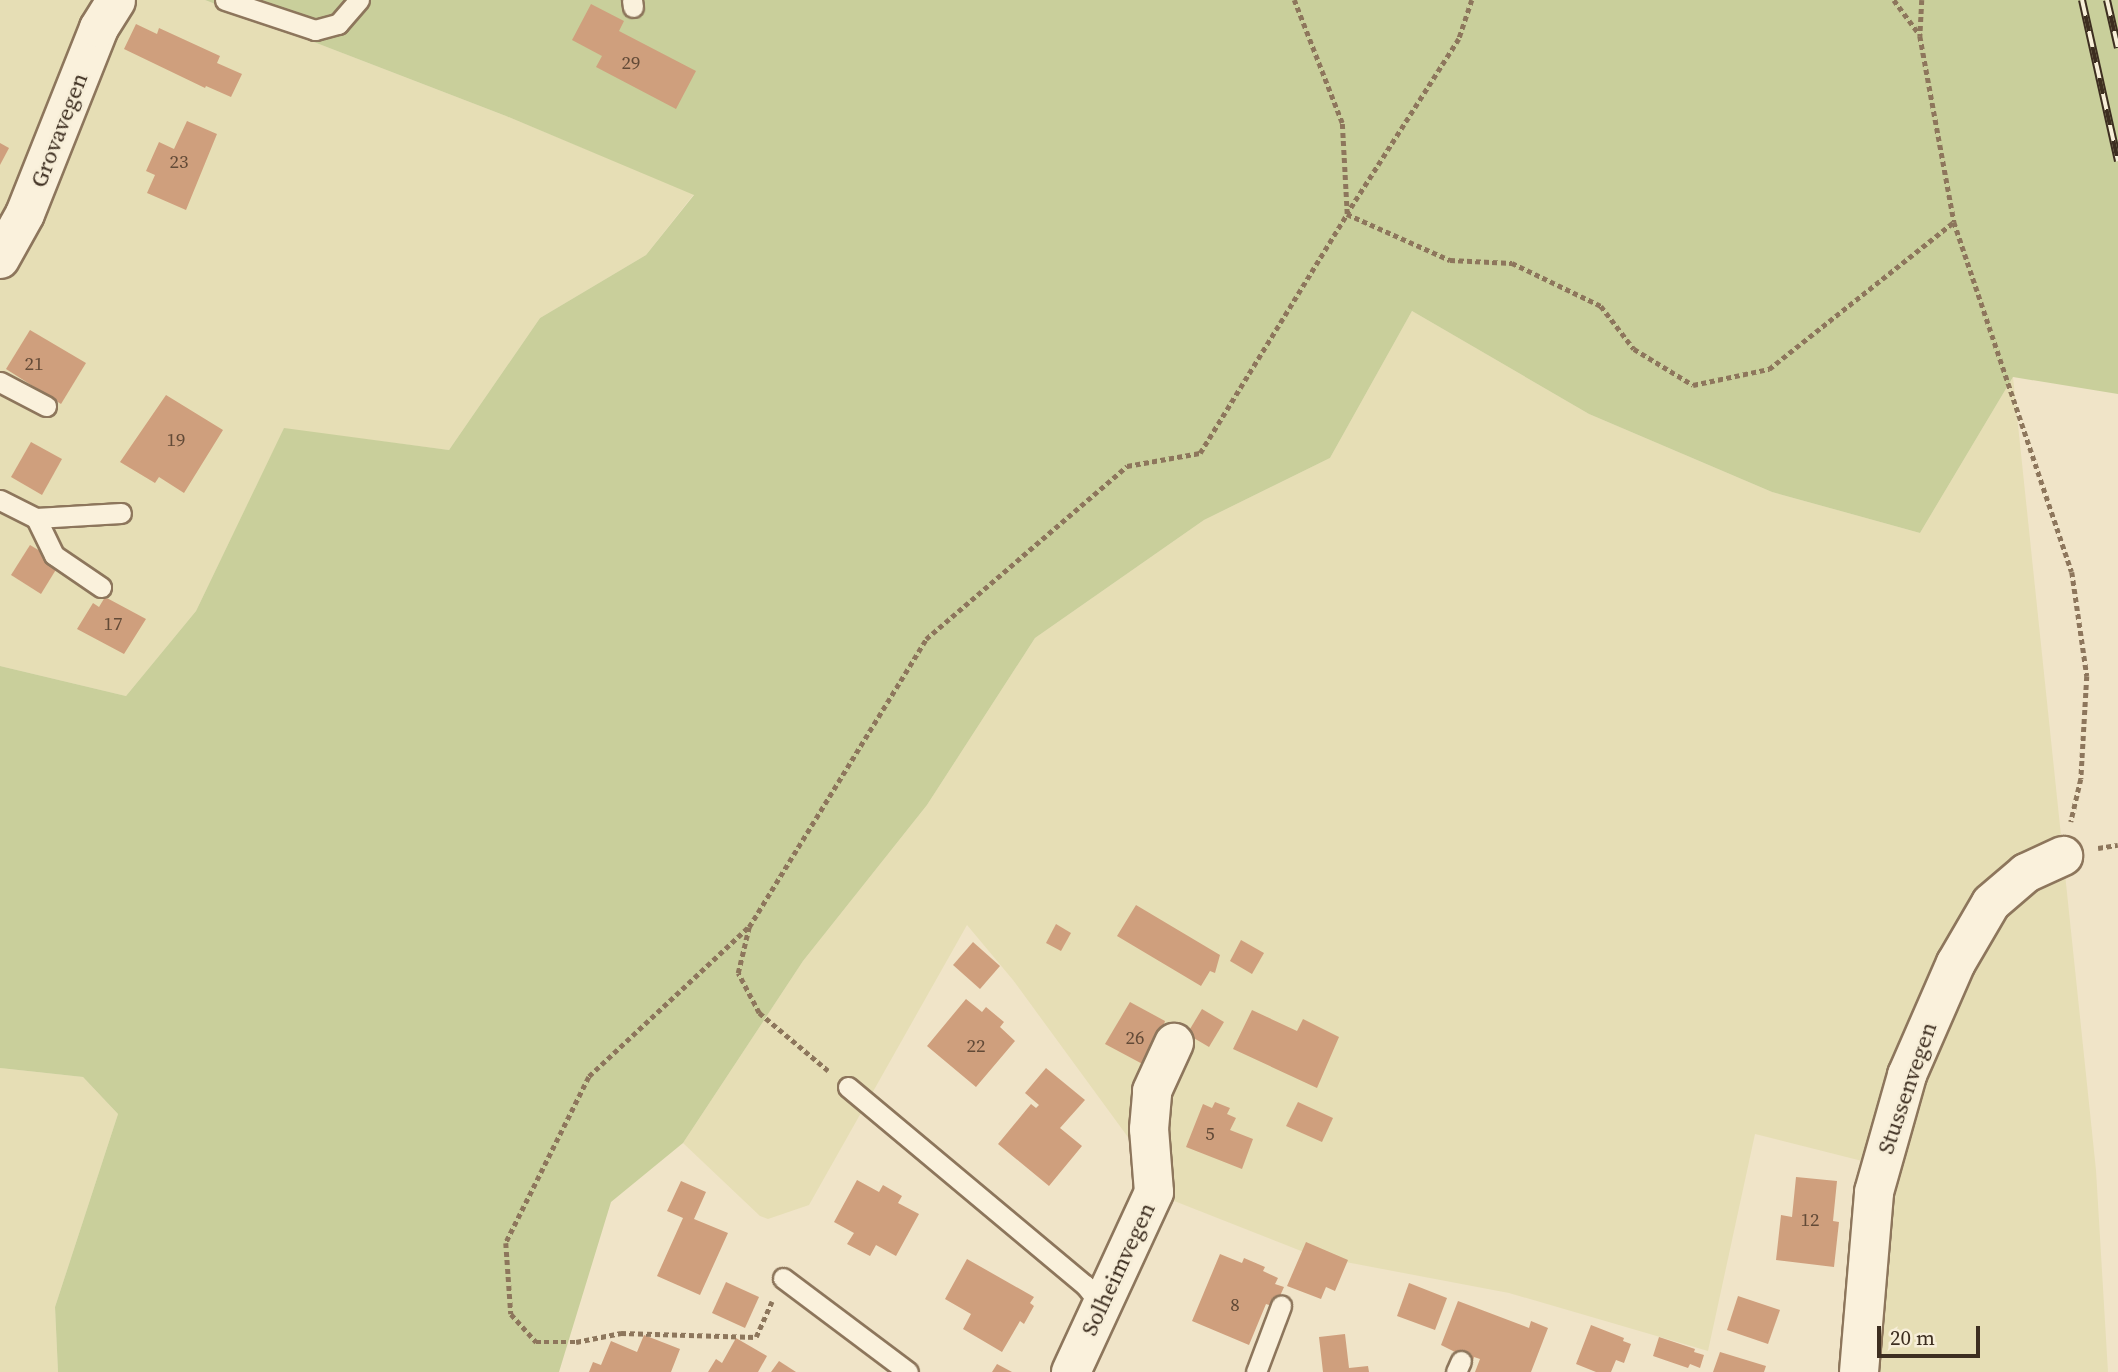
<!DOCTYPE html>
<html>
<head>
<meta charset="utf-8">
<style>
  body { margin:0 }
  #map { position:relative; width:2118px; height:1372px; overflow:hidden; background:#f0e4c8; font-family:"Source Serif 4",serif }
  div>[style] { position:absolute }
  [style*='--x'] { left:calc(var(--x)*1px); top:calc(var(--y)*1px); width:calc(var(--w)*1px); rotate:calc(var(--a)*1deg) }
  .farmland>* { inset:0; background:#e6deb5 }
  .green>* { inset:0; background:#c9cf9b }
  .building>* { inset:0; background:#cf9f7d }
  .path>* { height:4.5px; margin-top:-2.25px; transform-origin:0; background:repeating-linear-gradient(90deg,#8d765c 0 5px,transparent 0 8.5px) }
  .roads { filter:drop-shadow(2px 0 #8d765c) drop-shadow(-2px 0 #8d765c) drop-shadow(0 2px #8d765c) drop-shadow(0 -2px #8d765c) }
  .service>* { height:19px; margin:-9.5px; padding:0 9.5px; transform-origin:9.5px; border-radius:9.5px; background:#faf1dc }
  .minor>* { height:38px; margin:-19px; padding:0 19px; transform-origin:19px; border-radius:19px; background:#faf1dc }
  .rail>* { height:8px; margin-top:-4px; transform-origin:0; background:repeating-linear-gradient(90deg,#f7eed8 0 16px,#3d2e20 0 32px); box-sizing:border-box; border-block:2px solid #3d2e20 }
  span { translate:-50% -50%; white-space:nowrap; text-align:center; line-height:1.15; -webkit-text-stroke:5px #f7eed8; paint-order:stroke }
  .number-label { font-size:19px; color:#624a37 }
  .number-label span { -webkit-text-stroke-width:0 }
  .street-label { font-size:23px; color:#3d2e20 }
  .scale { position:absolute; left:1877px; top:1326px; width:103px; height:32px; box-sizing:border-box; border:4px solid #3d2e20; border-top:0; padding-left:9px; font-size:21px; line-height:24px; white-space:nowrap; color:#3d2e20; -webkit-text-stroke:5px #f7eed8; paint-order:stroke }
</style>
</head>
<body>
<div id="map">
  <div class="farmland">
    <div style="clip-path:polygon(0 0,205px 0,506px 116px,694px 194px,646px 255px,540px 318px,449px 450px,284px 429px,196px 611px,126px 696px,0 666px)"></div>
    <div style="clip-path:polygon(1412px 311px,1589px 414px,1772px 492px,1920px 533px,2013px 377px,2096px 1170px,2108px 1372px,1845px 1372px,1882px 1166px,1755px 1134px,1708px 1351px,1509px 1293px,1314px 1256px,1154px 1193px,1144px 1159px,1013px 980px,967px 925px,809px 1205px,768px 1219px,760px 1216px,683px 1143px,803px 961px,927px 805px,1035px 638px,1204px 520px,1330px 458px)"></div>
    <div style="clip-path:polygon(0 1068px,83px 1077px,118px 1114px,55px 1307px,58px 1372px,0 1372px)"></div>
  </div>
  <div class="green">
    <div style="clip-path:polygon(205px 0,2118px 0,2118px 394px,2013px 377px,1920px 533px,1772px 492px,1589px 414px,1412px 311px,1330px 458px,1204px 520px,1035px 638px,927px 805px,803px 961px,683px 1143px,611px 1202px,559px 1372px,58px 1372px,55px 1307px,118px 1114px,83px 1077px,0 1068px,0 666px,126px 696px,196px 611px,284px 428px,449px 450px,540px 318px,646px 255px,694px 195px,506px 116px)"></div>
  </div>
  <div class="building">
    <div style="clip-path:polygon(591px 4px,624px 21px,619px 31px,696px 71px,676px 109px,596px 67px,602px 56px,572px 40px)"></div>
    <div style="clip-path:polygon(136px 24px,157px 34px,159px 28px,220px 56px,217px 63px,242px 74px,231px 97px,206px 86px,205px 88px,124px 49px)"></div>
    <div style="clip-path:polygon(187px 121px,217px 134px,186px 210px,147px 193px,155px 175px,146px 171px,159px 142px,174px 149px)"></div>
    <div style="clip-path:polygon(0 143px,9px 148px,0 165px)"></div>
    <div style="clip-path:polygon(30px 330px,86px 363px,61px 404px,6px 369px)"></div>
    <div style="clip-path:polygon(166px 395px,223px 430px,184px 493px,159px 477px,155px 483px,120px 462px)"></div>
    <div style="clip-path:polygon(31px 442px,62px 459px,42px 495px,11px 477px)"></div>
    <div style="clip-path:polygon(30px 545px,60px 563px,41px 594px,11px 575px)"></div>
    <div style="clip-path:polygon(105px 597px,146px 619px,124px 654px,77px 629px,93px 603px,99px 607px)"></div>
    <div style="clip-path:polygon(1136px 905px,1220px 955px,1215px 973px,1210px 971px,1201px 986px,1117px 936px)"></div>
    <div style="clip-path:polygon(1056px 924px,1071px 933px,1061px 951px,1046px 943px)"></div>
    <div style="clip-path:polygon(1241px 940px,1264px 953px,1252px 974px,1230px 961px)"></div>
    <div style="clip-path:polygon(973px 942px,1000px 966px,980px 989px,953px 965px)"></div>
    <div style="clip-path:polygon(966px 999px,982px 1012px,986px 1007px,1004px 1022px,1000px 1027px,1015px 1041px,976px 1087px,927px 1046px)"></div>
    <div style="clip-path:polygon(1130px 1002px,1165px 1021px,1150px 1068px,1105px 1044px)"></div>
    <div style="clip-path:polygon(1202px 1009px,1224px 1022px,1209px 1047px,1187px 1034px)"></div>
    <div style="clip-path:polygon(1252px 1010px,1297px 1031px,1303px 1019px,1339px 1037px,1317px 1088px,1233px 1049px)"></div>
    <div style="clip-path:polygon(1046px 1068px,1085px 1100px,1060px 1128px,1082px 1146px,1049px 1186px,998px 1144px,1031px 1104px,1036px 1108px,1039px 1105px,1025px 1093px)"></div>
    <div style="clip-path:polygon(1215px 1102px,1230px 1108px,1227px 1114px,1236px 1118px,1230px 1130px,1253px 1139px,1242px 1169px,1186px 1147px,1203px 1104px,1212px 1108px)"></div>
    <div style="clip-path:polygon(1298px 1102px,1333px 1118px,1322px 1142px,1286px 1126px)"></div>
    <div style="clip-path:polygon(1796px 1177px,1837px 1181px,1833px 1221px,1839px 1222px,1834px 1267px,1776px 1260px,1781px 1215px,1792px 1217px)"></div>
    <div style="clip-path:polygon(857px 1180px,879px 1192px,883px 1185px,902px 1196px,898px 1203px,919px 1214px,896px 1256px,876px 1245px,870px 1256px,847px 1244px,854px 1233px,834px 1222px)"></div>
    <div style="clip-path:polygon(681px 1181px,706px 1192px,694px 1219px,728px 1233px,700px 1295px,657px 1276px,683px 1218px,667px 1211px)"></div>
    <div style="clip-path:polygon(1306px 1242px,1348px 1260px,1335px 1291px,1326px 1287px,1321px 1299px,1287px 1286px)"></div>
    <div style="clip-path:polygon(1220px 1254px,1242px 1263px,1244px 1258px,1265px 1267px,1263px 1271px,1278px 1278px,1275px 1284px,1284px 1287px,1275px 1307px,1266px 1304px,1249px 1345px,1192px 1321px)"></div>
    <div style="clip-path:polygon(967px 1259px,1034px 1297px,1030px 1303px,1034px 1306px,1024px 1324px,1020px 1321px,1002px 1352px,963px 1329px,971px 1314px,945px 1299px)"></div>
    <div style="clip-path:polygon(726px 1282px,759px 1297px,745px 1328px,712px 1313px)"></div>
    <div style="clip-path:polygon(1409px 1283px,1447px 1298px,1435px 1330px,1397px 1316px)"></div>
    <div style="clip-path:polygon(1738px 1296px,1780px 1310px,1768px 1344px,1727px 1330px)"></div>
    <div style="clip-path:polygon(1458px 1301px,1529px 1328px,1531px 1321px,1548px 1328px,1531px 1372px,1475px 1372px,1480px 1359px,1474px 1357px,1473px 1361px,1441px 1345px)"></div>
    <div style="clip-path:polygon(1591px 1325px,1624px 1338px,1623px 1341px,1631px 1344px,1624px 1363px,1616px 1360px,1611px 1372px,1596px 1372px,1576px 1364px)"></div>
    <div style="clip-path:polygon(1345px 1334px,1349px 1368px,1368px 1366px,1369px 1372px,1323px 1372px,1319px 1337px)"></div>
    <div style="clip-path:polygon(644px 1335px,680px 1349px,671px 1372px,589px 1372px,593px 1362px,601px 1365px,611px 1341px,637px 1352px)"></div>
    <div style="clip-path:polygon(1659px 1337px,1695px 1349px,1694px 1352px,1704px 1355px,1700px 1368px,1690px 1364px,1688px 1368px,1653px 1356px)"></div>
    <div style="clip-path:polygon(736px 1338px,767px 1356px,758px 1372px,708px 1372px,716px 1359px,722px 1363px)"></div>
    <div style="clip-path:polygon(1720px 1352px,1766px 1366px,1764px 1372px,1713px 1372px)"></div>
    <div style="clip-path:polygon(779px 1361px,796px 1372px,771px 1372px)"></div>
    <div style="clip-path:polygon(997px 1364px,1012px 1372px,992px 1372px)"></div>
  </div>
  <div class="path">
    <div style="--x:1472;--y:0;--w:41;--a:108.4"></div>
    <div style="--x:1459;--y:39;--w:208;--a:122.6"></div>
    <div style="--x:1347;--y:214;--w:113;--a:24.1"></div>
    <div style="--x:1450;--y:260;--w:62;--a:2.8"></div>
    <div style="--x:1512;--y:263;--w:99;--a:25.8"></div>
    <div style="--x:1601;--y:306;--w:54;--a:52.5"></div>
    <div style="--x:1634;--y:349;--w:69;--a:31.4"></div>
    <div style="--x:1693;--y:385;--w:78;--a:-11.9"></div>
    <div style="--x:1769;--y:369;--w:236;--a:-38.5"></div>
    <div style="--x:1894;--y:0;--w:44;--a:53.4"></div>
    <div style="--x:1922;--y:0;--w:36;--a:93"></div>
    <div style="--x:1920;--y:36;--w:189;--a:79.6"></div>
    <div style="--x:1954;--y:222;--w:369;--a:71.4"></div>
    <div style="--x:2072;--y:572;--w:105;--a:81.8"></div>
    <div style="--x:2087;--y:676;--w:103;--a:93.3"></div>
    <div style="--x:2081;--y:779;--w:44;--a:103.1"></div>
    <div style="--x:2098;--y:848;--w:20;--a:-9"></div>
    <div style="--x:748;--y:928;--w:218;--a:136.9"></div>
    <div style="--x:589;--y:1077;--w:186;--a:116.6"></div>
    <div style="--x:506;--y:1243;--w:71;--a:86"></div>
    <div style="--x:511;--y:1314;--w:38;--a:48"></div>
    <div style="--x:536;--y:1342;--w:40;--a:0"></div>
    <div style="--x:576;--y:1342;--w:46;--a:-11.3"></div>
    <div style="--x:621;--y:1333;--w:135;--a:1.7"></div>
    <div style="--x:756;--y:1337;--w:39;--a:-66"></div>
    <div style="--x:828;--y:1071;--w:90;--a:-140"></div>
    <div style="--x:759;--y:1013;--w:45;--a:-117.7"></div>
    <div style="--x:738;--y:973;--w:47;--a:-76.6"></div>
    <div style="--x:749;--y:927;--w:338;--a:-58.4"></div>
    <div style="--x:926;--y:639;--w:265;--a:-40.7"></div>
    <div style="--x:1127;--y:466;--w:74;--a:-10.1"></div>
    <div style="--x:1200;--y:453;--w:281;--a:-58.4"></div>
    <div style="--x:1347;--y:214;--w:91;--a:-93.1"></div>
    <div style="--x:1342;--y:123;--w:132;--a:-111.3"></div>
  </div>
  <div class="roads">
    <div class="service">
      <div style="--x:225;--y:0;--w:95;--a:18.4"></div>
      <div style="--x:315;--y:30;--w:24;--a:-15"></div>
      <div style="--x:338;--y:24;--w:32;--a:-49"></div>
      <div style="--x:632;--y:0;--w:7;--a:82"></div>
      <div style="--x:0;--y:382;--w:52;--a:27.6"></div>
      <div style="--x:0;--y:500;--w:40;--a:26.6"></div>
      <div style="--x:36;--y:518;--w:85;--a:-3.4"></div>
      <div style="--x:36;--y:518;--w:41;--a:64.1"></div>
      <div style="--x:54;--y:555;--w:57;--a:34.2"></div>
      <div style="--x:848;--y:1087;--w:309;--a:39.9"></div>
      <div style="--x:1085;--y:1285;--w:27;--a:51"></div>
      <div style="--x:783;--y:1278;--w:156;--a:36.9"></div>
      <div style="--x:1256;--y:1372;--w:71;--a:-69.3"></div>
      <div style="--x:1456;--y:1372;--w:12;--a:-66"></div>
    </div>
    <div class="minor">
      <div style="--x:0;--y:259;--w:51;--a:-60.9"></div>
      <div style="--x:25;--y:214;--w:200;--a:-68.3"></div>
      <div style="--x:99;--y:28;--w:32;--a:-58"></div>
      <div style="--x:1071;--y:1372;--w:198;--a:-65.2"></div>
      <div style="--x:1154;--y:1192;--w:63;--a:-94.5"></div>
      <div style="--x:1149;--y:1129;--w:38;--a:-85"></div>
      <div style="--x:1152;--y:1091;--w:53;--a:-65.4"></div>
      <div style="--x:1859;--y:1372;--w:181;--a:-85.2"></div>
      <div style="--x:1874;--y:1192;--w:122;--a:-74.2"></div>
      <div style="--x:1907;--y:1075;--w:122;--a:-66.4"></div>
      <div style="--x:1956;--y:963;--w:69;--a:-59.7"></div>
      <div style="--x:1991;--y:903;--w:46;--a:-40.6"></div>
      <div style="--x:2026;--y:873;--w:41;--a:-24.7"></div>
    </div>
  </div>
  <div class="rail">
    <div style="--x:2082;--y:0;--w:165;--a:77.4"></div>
    <div style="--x:2107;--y:0;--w:49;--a:77.1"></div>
  </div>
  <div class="number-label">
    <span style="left:631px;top:63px">29</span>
    <span style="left:179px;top:162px">23</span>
    <span style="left:34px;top:364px">21</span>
    <span style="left:176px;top:440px">19</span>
    <span style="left:113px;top:624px">17</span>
    <span style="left:1135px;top:1038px">26</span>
    <span style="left:976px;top:1046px">22</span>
    <span style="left:1210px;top:1134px">5</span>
    <span style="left:1810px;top:1220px">12</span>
    <span style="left:1235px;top:1305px">8</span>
  </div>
  <div class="street-label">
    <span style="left:59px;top:130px;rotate:-69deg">Grovavegen</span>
    <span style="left:1907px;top:1088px;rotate:-71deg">Stussenvegen</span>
    <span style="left:1118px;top:1269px;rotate:-65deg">Solheimvegen</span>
  </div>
  <div class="scale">20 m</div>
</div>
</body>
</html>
